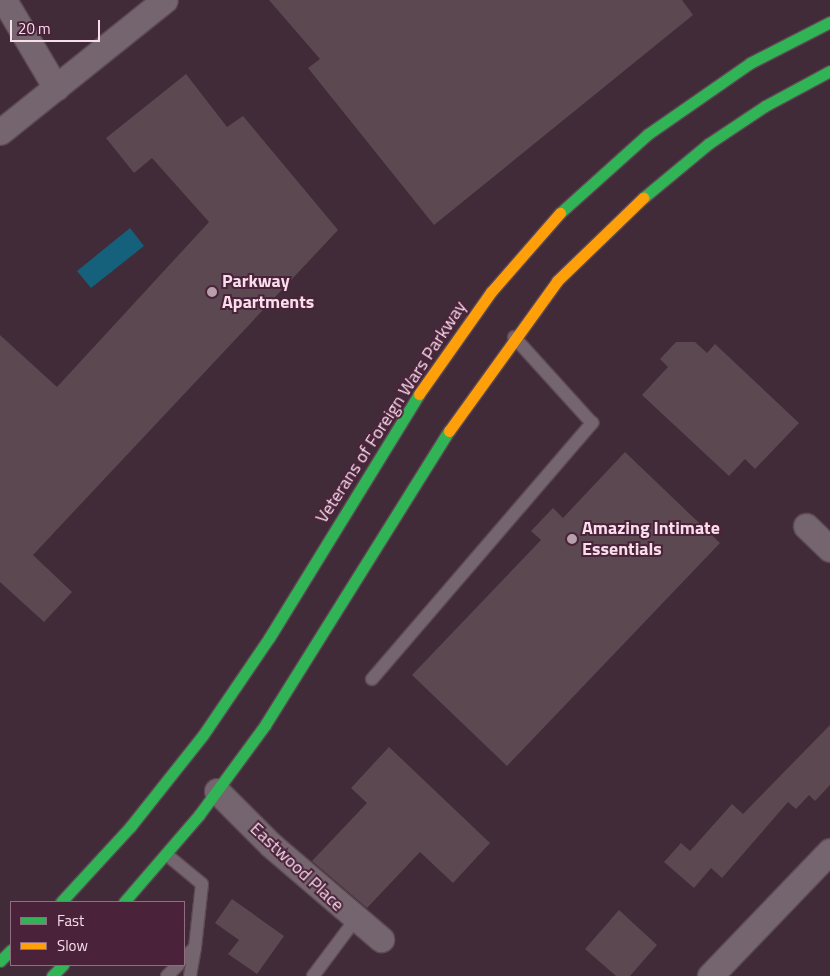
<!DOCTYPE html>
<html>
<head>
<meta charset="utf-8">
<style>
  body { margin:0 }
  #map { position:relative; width:830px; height:976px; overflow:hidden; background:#412b38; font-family:"Titillium Web",sans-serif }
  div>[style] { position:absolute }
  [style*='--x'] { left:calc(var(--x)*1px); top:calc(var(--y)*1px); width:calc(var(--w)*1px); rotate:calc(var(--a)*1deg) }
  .water>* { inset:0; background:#15607a }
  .building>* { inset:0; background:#5b4850 }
  .roads { filter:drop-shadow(1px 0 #5c4954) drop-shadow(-1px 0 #5c4954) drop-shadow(0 1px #5c4954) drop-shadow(0 -1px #5c4954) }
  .lane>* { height:12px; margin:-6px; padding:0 6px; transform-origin:6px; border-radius:6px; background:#75656e }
  .street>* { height:25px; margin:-12.5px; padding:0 12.5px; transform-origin:12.5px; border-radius:12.5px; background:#75656e }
  .fast>* { height:11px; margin:-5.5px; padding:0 5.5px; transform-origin:5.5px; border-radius:5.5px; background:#30b455 }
  .slow>* { height:11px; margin:-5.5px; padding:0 5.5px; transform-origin:5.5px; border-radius:5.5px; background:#ff9f0a }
  .dots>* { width:14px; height:14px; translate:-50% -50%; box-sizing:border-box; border:2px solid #4a223a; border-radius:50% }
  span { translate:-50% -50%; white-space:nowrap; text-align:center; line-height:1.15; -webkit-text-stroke:4px #4a223a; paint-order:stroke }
  .poi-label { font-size:18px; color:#f8ddeb; font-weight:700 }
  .left { translate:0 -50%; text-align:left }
  .street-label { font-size:18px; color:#f8ddeb }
  .legend { position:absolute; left:10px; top:901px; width:175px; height:65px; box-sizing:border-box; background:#4a223a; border:1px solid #906d81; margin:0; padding:6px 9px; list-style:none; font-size:15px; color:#f8ddeb }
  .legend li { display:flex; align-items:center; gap:10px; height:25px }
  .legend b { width:25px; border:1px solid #906d81 }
  .scale { position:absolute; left:10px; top:20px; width:90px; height:22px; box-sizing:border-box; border:2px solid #f8ddeb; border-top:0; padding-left:6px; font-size:15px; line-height:18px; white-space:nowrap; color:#f8ddeb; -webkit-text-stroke:4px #4a223a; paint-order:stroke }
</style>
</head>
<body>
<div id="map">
  <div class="water">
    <div style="clip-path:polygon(130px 228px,144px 246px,91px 288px,77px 271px)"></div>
  </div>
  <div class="building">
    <div style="clip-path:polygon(269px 0,682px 0,693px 15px,434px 225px,308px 68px,320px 59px)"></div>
    <div style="clip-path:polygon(186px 74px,227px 127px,243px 116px,338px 230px,33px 555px,72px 592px,44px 622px,0 582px,0 335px,57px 387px,209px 222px,152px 158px,134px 173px,106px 138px)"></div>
    <div style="clip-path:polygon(676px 342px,695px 342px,707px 353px,715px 344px,799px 423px,755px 469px,745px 459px,729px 476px,642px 395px,668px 367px,660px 359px)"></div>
    <div style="clip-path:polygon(625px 452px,720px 543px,507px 766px,412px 675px,541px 540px,531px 531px,553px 508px,563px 518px)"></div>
    <div style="clip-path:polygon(830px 725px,830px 785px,815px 801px,809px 795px,796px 809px,788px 802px,722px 878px,711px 868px,694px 888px,664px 862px,681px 843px,690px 851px,732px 804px,743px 814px)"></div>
    <div style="clip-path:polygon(389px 747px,490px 843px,453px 883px,420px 852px,367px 908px,312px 861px,367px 803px,351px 788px)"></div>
    <div style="clip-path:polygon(232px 899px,284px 936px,257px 974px,228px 954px,239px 940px,215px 923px)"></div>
    <div style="clip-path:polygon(619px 910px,657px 945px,630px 976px,616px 976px,585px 949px)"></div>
  </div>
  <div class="roads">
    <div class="lane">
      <div style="--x:372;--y:679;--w:338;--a:-49.3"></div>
      <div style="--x:592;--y:423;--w:116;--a:-132.2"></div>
      <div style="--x:167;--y:855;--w:45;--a:39.6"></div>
      <div style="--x:202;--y:884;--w:63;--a:96.3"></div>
      <div style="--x:195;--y:947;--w:16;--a:133"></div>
      <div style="--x:167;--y:976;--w:16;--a:-45"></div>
      <div style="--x:190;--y:976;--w:29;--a:-80"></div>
      <div style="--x:313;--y:976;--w:70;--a:-53.1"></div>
    </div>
    <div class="street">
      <div style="--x:4;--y:0;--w:102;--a:59.4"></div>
      <div style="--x:0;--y:132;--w:211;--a:-38.7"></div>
      <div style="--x:806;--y:526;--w:33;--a:44"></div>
      <div style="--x:217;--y:791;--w:76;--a:45"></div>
      <div style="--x:271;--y:845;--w:145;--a:40.5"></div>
      <div style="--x:710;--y:976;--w:173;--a:-46.2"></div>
    </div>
    <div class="fast">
      <div style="--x:643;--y:198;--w:85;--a:-39.7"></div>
      <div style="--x:708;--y:144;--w:69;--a:-33.7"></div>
      <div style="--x:765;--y:106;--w:74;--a:-28.3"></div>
      <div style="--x:560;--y:213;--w:118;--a:-41.9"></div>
      <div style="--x:648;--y:134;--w:124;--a:-34.8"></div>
      <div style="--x:750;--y:63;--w:90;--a:-27.1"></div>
      <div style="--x:61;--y:902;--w:102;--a:-47.4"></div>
      <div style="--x:130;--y:827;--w:117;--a:-51.6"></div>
      <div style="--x:203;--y:735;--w:117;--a:-55.8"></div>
      <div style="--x:269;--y:638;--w:286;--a:-58.4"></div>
      <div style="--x:124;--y:902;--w:115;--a:-49.2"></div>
      <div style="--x:199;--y:815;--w:112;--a:-53.7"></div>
      <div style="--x:265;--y:725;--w:347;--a:-58"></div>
      <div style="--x:0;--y:961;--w:16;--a:-45"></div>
      <div style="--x:52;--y:976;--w:16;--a:-45"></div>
    </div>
    <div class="slow">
      <div style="--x:419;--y:394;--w:125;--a:-54.8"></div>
      <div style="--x:491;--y:292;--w:105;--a:-48.9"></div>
      <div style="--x:449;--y:431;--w:185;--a:-54.2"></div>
      <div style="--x:557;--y:281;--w:120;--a:-44"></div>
    </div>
  </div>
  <div class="dots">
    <div style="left:212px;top:292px;background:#b89fac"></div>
    <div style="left:572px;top:539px;background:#b89fac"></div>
  </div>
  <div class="poi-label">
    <span class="left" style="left:222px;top:292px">Parkway<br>Apartments</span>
    <span class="left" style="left:582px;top:539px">Amazing Intimate<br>Essentials</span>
  </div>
  <div class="street-label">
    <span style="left:391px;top:412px;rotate:-57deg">Veterans of Foreign Wars Parkway</span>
    <span style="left:297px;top:867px;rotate:43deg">Eastwood Place</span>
  </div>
  <ul class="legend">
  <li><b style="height:6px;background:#30b455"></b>Fast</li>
  <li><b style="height:6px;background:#ff9f0a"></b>Slow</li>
  </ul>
  <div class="scale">20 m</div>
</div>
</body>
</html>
